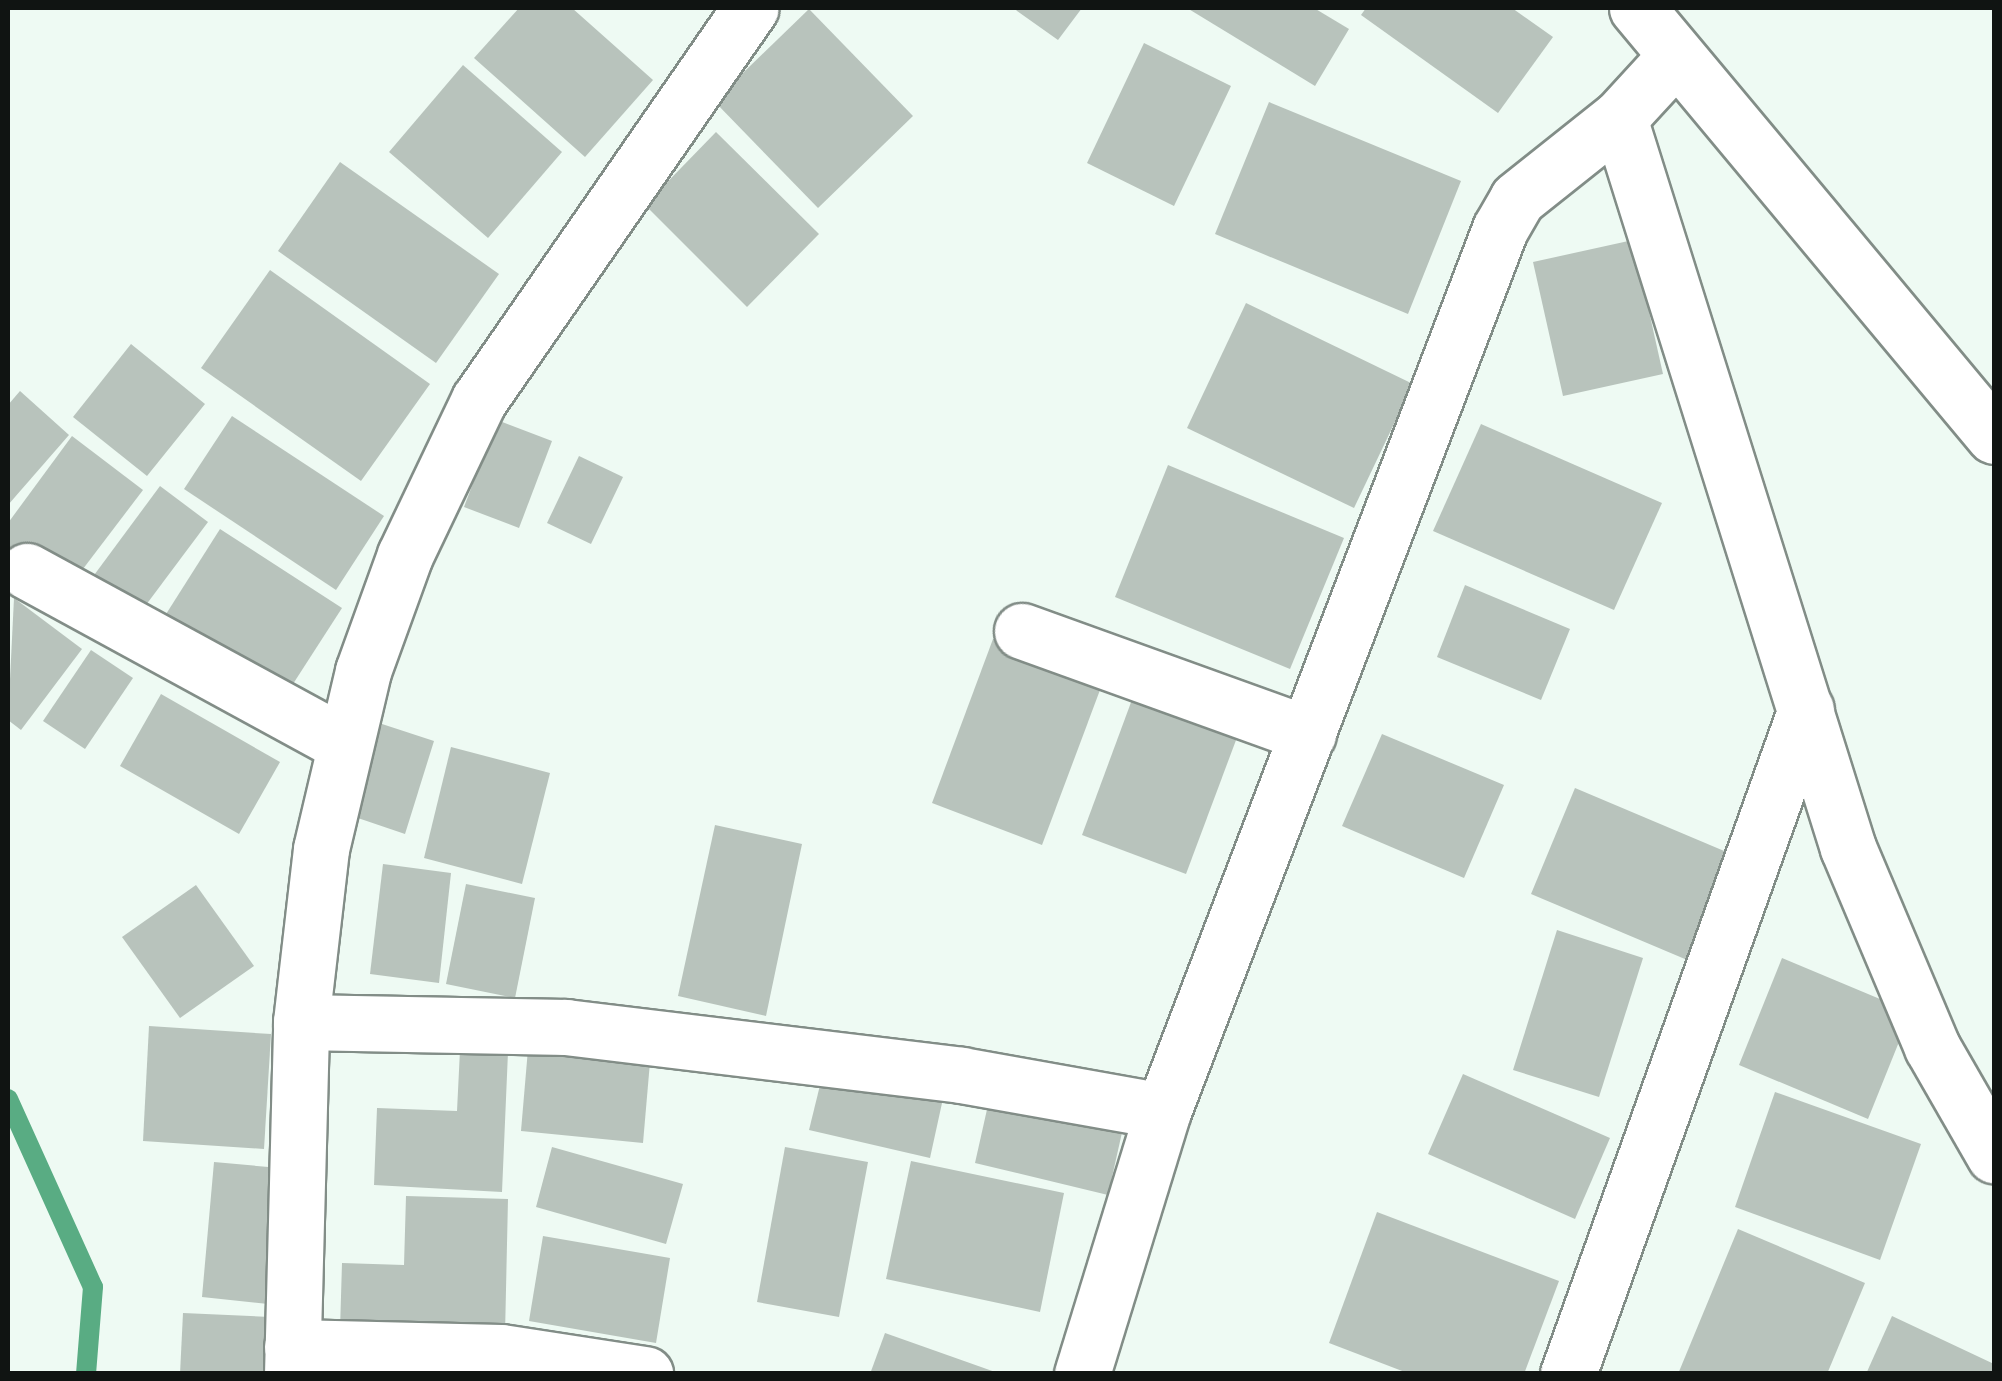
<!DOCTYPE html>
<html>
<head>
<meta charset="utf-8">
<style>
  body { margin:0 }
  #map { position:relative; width:2002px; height:1381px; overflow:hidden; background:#eefaf3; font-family:Figtree,sans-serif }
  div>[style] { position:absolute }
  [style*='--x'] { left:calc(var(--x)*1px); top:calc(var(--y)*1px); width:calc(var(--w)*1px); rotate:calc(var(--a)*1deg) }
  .stream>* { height:20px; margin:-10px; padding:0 10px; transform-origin:10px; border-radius:10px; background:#59ac83 }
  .building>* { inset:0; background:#b8c3bc }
  .roads { filter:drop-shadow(2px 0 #828d87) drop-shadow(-2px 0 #828d87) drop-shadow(0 2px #828d87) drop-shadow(0 -2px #828d87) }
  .minor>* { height:55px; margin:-27.5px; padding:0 27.5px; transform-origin:27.5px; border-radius:27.5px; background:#fff }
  span { translate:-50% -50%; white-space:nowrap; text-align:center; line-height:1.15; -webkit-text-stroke:9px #fff; paint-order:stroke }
  .frame { position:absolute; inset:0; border:10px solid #101412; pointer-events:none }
</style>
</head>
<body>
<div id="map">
  <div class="stream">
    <div style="--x:8;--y:1099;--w:206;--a:65.7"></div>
    <div style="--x:93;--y:1287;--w:87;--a:94.6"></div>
  </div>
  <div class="building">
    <div style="clip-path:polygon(519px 8px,572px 8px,653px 80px,585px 157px,474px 58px)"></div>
    <div style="clip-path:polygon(1013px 8px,1082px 8px,1058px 40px)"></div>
    <div style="clip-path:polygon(1187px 8px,1314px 8px,1349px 29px,1315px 86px)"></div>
    <div style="clip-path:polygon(1366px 8px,1512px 8px,1553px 37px,1498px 113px,1361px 15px)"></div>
    <div style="clip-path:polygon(809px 9px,913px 116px,818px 208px,714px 101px)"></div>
    <div style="clip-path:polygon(1144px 43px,1231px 86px,1174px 206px,1087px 163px)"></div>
    <div style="clip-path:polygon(463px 65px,562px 152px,488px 238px,389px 152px)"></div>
    <div style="clip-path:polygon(1269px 102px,1461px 181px,1408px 314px,1215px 234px)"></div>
    <div style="clip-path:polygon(716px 132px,819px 234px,747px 307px,645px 205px)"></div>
    <div style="clip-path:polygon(340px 162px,499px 274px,436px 363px,278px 251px)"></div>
    <div style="clip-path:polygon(1633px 240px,1663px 374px,1563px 396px,1533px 262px)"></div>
    <div style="clip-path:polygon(270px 270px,430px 384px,361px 481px,201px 368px)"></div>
    <div style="clip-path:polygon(1246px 303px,1413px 384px,1354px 508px,1187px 428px)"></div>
    <div style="clip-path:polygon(131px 344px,205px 404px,147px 476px,73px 417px)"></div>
    <div style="clip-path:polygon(20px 391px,69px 435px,8px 505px,8px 405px)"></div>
    <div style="clip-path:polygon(232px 416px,384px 516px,336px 590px,184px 489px)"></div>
    <div style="clip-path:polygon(497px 420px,552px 441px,519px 528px,464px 507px)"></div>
    <div style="clip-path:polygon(1481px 424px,1662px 503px,1614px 610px,1433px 531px)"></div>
    <div style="clip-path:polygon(72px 436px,143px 490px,67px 590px,8px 546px,8px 523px)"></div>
    <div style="clip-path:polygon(579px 456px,623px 477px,591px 544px,547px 523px)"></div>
    <div style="clip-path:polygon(1168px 465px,1344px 538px,1290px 669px,1115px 597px)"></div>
    <div style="clip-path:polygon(160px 486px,208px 522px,134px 621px,86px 586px)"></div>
    <div style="clip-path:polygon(220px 529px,342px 608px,282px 701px,161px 622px)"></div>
    <div style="clip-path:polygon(1465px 585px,1570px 629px,1541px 700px,1437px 657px)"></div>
    <div style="clip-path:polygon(14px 598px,82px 649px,21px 730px,8px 720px)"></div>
    <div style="clip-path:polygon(993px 639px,1103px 682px,1042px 845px,932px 803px)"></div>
    <div style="clip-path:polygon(91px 650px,133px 678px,85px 749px,43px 721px)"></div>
    <div style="clip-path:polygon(1140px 678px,1245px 716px,1186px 874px,1082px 835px)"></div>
    <div style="clip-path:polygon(161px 694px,280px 762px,239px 834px,120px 766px)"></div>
    <div style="clip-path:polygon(382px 724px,434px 741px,405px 834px,352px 816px)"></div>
    <div style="clip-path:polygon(1382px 734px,1504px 785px,1464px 878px,1342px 826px)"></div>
    <div style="clip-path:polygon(451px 747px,550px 773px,522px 884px,424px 858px)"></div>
    <div style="clip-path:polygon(1575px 788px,1736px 856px,1692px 962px,1531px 894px)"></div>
    <div style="clip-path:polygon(715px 825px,802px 844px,766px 1016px,678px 996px)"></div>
    <div style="clip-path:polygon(383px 864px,451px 873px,439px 983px,370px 974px)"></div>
    <div style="clip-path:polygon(466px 884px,535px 898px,515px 998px,446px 984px)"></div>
    <div style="clip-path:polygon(196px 885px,254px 966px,180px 1018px,122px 937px)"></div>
    <div style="clip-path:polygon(1557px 930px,1643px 958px,1599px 1097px,1513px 1070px)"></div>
    <div style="clip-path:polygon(1782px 958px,1911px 1012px,1868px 1119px,1739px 1065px)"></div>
    <div style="clip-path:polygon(149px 1026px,271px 1034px,264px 1149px,143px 1141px)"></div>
    <div style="clip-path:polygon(528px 1049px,650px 1062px,643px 1143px,521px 1131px)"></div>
    <div style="clip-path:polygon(460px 1050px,508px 1052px,502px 1192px,374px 1185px,377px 1108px,457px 1111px)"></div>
    <div style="clip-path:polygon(823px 1073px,942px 1103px,930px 1158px,809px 1130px)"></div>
    <div style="clip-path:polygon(1463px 1074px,1610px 1138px,1575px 1219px,1428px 1154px)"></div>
    <div style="clip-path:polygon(1775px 1092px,1921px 1144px,1880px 1260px,1735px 1207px)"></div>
    <div style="clip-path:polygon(990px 1096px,1123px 1128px,1108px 1195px,975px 1163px)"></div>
    <div style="clip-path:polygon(552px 1147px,683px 1184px,666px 1244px,536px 1207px)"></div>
    <div style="clip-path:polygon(785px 1147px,868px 1162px,839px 1317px,757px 1302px)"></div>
    <div style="clip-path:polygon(911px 1161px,1064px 1193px,1040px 1312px,886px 1279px)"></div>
    <div style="clip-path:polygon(214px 1162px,280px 1168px,268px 1304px,202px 1297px)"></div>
    <div style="clip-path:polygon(406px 1196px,508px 1199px,505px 1335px,340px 1330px,342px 1263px,404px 1265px)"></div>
    <div style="clip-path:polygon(1377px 1212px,1559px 1281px,1524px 1374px,1410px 1374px,1329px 1343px)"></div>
    <div style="clip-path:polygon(1738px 1229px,1865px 1283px,1827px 1374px,1678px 1374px)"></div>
    <div style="clip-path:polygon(543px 1236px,670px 1258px,656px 1343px,529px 1321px)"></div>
    <div style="clip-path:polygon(183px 1313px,270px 1317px,268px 1374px,180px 1374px)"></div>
    <div style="clip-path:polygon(1892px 1316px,1994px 1364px,1994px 1374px,1866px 1374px)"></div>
    <div style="clip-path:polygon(885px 1333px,998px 1373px,998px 1374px,870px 1374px)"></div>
  </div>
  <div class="roads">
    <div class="minor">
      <div style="--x:1637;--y:8;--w:557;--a:50.17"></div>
      <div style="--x:1619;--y:118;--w:765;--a:72.58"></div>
      <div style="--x:1848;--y:848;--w:216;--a:67.1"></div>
      <div style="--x:1932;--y:1047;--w:125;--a:60.1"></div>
      <div style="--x:27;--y:571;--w:359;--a:28.6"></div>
      <div style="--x:1022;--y:631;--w:304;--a:19.8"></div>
      <div style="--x:301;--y:1022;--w:265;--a:1.1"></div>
      <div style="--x:566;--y:1027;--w:398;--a:6.9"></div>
      <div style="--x:961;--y:1075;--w:205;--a:10.1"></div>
      <div style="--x:292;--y:1347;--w:209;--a:1.4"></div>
      <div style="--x:501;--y:1352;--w:146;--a:8.7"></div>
      <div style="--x:292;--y:1374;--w:352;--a:-88.5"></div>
      <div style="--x:301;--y:1022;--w:174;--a:-83.4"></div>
      <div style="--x:321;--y:849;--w:183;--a:-76.7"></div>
      <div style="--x:363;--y:671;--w:123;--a:-70.1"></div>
      <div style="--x:405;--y:555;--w:172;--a:-64.5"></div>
      <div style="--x:479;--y:400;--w:477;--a:-55.3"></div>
      <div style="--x:1082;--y:1374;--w:275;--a:-72.9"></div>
      <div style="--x:1163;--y:1111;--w:944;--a:-69.09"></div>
      <div style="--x:1500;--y:229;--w:34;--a:-60"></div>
      <div style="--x:1517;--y:199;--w:130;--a:-38.5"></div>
      <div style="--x:1619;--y:118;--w:83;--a:-47.4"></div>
      <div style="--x:1568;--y:1374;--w:706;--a:-70.31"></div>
    </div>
  </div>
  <div class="frame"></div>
</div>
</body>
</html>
